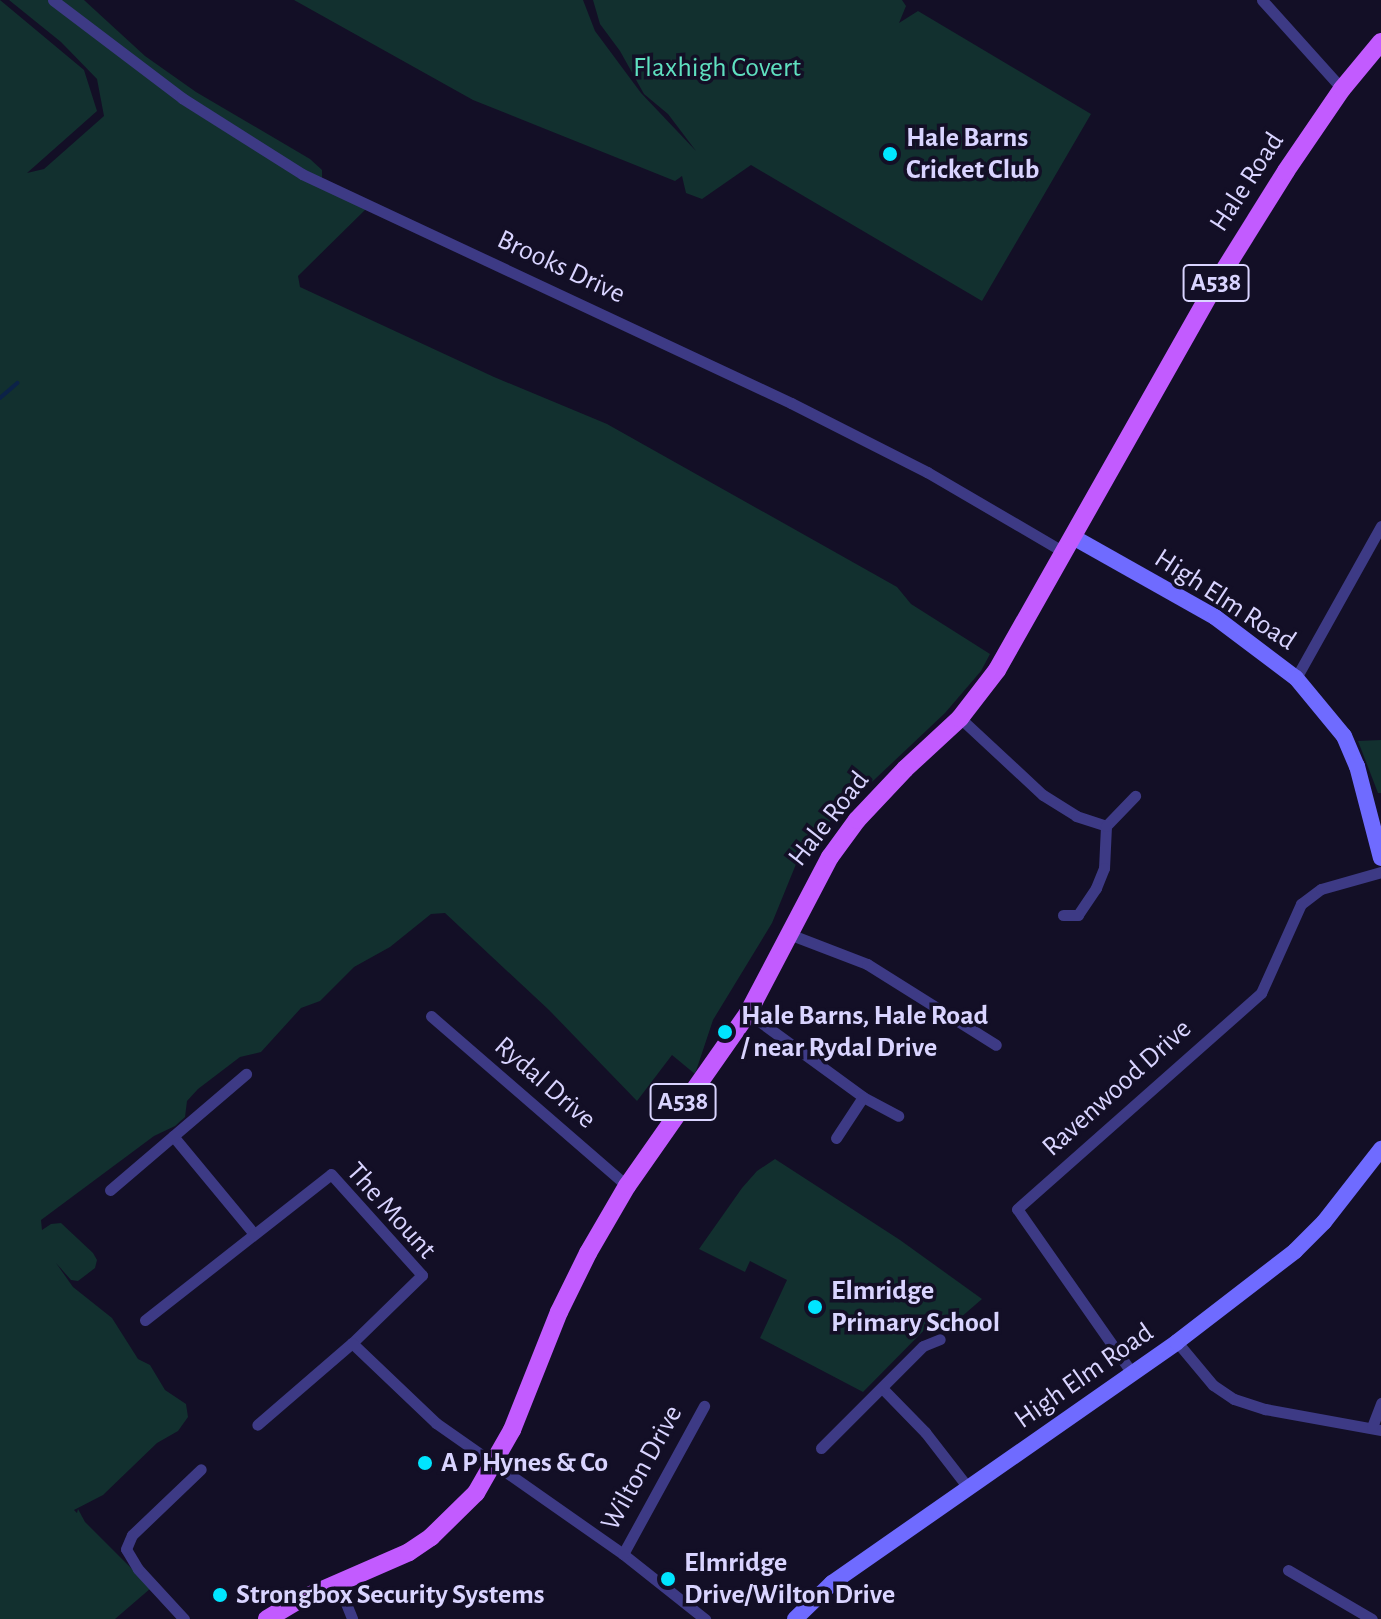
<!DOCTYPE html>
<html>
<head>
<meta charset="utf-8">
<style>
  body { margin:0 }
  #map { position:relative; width:1381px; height:1619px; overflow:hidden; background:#130f26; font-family:"Alegreya Sans",sans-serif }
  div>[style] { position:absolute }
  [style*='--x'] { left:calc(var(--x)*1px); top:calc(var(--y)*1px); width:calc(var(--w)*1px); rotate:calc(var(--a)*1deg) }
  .green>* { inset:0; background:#12302f }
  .stream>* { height:4px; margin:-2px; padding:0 2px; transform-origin:2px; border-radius:2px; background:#0c2248 }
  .street>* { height:11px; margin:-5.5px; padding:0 5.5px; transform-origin:5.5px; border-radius:5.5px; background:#3d3a85 }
  .secondary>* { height:16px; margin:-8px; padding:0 8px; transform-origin:8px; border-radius:8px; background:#6f6bff }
  .primary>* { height:18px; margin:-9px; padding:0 9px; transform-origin:9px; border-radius:9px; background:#c25bff }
  .dots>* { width:22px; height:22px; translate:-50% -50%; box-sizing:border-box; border:4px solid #130f26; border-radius:50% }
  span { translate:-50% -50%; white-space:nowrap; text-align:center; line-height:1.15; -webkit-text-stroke:7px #130f26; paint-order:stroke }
  .shield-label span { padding:2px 6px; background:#130f26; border:2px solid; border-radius:6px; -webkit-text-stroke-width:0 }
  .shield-label { font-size:26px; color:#d9d4ff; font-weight:700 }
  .park-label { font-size:28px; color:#5fe0c0 }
  .poi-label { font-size:28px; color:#d9d4ff; font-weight:700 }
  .left { translate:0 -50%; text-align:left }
  .street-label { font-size:28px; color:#d9d4ff }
</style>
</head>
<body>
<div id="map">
  <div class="green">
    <div style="clip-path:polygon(0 0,84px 70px,97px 111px,27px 173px,44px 169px,104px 116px,97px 79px,61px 42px,9px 0,84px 0,145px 56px,196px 92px,310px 159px,322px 170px,322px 184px,367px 208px,298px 276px,300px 287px,494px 377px,607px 424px,897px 587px,911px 604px,990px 654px,981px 671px,945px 713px,803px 847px,772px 923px,713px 1020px,695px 1074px,672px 1055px,637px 1101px,549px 1010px,445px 913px,431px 914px,390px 947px,354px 967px,320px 1001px,301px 1008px,261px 1052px,240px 1057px,198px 1089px,187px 1101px,185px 1117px,175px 1126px,154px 1136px,41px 1220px,42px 1230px,51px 1224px,61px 1223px,93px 1253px,97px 1260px,95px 1268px,78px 1281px,71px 1280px,56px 1263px,73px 1287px,112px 1318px,138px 1359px,150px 1365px,165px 1390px,186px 1404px,188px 1417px,178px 1431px,157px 1443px,103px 1495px,74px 1510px,77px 1513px,78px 1509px,85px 1522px,151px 1588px,115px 1619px,0 1619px)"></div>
    <div style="clip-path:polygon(294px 0,583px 0,595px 31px,641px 93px,696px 151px,668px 114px,644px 94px,620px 51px,600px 24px,593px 0,902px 0,906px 6px,899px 23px,918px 11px,1091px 114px,982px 301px,751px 165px,702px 199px,686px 193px,682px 176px,675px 181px,473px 100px)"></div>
    <div style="clip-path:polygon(1381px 740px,1381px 793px,1378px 793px,1358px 741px)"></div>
    <div style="clip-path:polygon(775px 1159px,900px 1240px,982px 1299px,945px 1331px,939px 1315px,863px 1392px,760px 1338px,787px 1280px,750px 1261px,745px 1272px,699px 1249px,742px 1188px,757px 1171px)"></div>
  </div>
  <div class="stream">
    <div style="--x:0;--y:398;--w:23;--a:-41"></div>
  </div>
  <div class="street">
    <div style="--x:53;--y:0;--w:162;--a:37.2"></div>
    <div style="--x:182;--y:98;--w:142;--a:32.3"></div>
    <div style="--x:302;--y:174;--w:540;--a:25.09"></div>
    <div style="--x:791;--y:403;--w:153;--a:26.9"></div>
    <div style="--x:927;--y:472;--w:159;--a:30.3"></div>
    <div style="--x:1262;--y:0;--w:120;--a:48"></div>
    <div style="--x:1296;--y:678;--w:174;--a:-60.8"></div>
    <div style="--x:960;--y:718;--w:113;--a:42.9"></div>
    <div style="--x:1043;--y:795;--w:39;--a:32"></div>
    <div style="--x:1076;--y:816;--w:32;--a:18"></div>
    <div style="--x:1106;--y:826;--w:42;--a:92.7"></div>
    <div style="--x:1104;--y:868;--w:22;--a:112"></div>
    <div style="--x:1096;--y:888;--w:32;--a:124"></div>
    <div style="--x:1078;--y:915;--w:15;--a:180"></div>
    <div style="--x:1106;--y:826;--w:42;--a:-46"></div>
    <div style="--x:789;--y:934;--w:84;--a:21"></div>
    <div style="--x:867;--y:964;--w:152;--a:32.1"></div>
    <div style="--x:748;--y:1013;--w:142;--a:36.1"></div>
    <div style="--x:863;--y:1097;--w:40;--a:28"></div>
    <div style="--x:431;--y:1016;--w:259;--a:40.9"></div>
    <div style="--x:173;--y:1136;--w:127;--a:50.4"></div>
    <div style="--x:836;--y:1138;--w:49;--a:-56.6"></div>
    <div style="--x:110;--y:1190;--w:179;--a:-40.5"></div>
    <div style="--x:145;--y:1320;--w:236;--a:-38.1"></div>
    <div style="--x:331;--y:1174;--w:136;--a:48"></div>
    <div style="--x:422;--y:1275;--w:98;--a:135.8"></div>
    <div style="--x:352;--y:1343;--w:125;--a:139.2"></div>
    <div style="--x:1177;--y:1342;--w:56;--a:50.1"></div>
    <div style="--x:1213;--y:1385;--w:25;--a:34"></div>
    <div style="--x:1234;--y:1399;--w:33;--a:18"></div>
    <div style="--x:1265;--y:1409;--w:118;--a:10.3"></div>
    <div style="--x:352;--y:1343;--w:116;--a:43.6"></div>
    <div style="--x:436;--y:1423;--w:228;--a:35"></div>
    <div style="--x:623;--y:1554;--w:105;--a:38.4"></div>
    <div style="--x:1132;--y:1373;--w:200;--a:-125"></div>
    <div style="--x:1017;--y:1209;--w:326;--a:-41.5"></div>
    <div style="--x:1261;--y:993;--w:98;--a:-65.8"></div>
    <div style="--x:1301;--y:904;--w:25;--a:-37"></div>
    <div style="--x:1321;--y:889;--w:62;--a:-15.8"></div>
    <div style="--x:882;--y:1388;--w:62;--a:45.7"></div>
    <div style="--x:925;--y:1432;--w:72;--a:52.3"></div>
    <div style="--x:1372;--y:1427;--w:26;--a:-69"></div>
    <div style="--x:821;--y:1448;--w:144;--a:-45"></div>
    <div style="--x:923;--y:1346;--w:18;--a:-22"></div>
    <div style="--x:623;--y:1554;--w:169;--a:-61.3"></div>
    <div style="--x:1288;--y:1570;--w:97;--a:30.3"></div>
    <div style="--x:339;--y:1586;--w:35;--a:68"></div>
    <div style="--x:184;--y:1619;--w:68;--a:-132.6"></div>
    <div style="--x:138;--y:1569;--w:23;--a:-121"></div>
    <div style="--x:126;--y:1549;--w:15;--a:-67"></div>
    <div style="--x:132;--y:1535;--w:95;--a:-43.7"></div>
  </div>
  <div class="secondary">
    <div style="--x:1073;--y:537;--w:163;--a:29.4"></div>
    <div style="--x:1215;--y:617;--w:101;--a:37"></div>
    <div style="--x:1296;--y:678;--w:75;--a:50.4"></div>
    <div style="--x:1344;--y:736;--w:33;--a:67"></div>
    <div style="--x:1357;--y:766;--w:95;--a:75.4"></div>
    <div style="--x:795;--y:1619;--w:52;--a:-44.2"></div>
    <div style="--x:832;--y:1583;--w:421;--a:-34.9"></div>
    <div style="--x:1177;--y:1342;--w:149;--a:-37.6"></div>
    <div style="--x:1295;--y:1251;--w:41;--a:-45"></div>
    <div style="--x:1324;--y:1222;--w:93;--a:-52"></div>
  </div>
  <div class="primary">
    <div style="--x:267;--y:1619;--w:35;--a:-31"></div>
    <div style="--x:297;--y:1601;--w:122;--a:-23.6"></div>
    <div style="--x:409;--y:1552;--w:27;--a:-34"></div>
    <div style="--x:431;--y:1537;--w:63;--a:-44.4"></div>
    <div style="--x:476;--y:1493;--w:73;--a:-60.3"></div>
    <div style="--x:512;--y:1430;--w:127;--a:-68.3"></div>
    <div style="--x:559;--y:1312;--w:66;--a:-63.8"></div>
    <div style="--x:588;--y:1253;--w:78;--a:-59.8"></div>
    <div style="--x:627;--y:1186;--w:211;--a:-55"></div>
    <div style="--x:748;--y:1013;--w:176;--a:-62.3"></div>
    <div style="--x:830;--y:857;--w:46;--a:-53.9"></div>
    <div style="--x:857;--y:820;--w:70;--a:-46.7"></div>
    <div style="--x:905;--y:769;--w:75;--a:-42.8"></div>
    <div style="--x:960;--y:718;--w:61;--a:-52.4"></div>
    <div style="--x:997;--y:670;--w:448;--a:-60.5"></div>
    <div style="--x:1218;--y:280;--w:128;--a:-58"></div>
    <div style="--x:1286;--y:171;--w:99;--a:-55.7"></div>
    <div style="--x:1342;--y:89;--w:61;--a:-50.3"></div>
  </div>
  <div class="dots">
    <div style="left:890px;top:154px;background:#00e5ff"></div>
    <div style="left:725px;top:1032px;background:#00e5ff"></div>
    <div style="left:815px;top:1307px;background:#00e5ff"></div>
    <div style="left:425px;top:1463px;background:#00e5ff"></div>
    <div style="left:668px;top:1579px;background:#00e5ff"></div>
    <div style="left:220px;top:1595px;background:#00e5ff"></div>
  </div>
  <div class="shield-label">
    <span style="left:1216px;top:283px">A538</span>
    <span style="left:683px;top:1102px">A538</span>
  </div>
  <div class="park-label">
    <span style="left:717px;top:68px">Flaxhigh Covert</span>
  </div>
  <div class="poi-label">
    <span class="left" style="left:906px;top:154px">Hale Barns<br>Cricket Club</span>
    <span class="left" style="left:741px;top:1032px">Hale Barns, Hale Road<br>/ near Rydal Drive</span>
    <span class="left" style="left:831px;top:1307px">Elmridge<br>Primary School</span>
    <span class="left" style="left:441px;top:1463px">A P Hynes &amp; Co</span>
    <span class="left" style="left:684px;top:1579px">Elmridge<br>Drive/Wilton Drive</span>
    <span class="left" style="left:236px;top:1595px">Strongbox Security Systems</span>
  </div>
  <div class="street-label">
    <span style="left:1247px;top:182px;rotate:-57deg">Hale Road</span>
    <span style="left:561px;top:267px;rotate:25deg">Brooks Drive</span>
    <span style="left:1225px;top:600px;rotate:33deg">High Elm Road</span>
    <span style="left:829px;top:819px;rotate:-52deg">Hale Road</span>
    <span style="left:545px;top:1083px;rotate:41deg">Rydal Drive</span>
    <span style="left:1117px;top:1088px;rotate:-42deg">Ravenwood Drive</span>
    <span style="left:391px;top:1211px;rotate:48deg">The Mount</span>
    <span style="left:1084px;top:1376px;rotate:-35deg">High Elm Road</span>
    <span style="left:642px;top:1468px;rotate:-61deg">Wilton Drive</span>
  </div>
</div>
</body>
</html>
